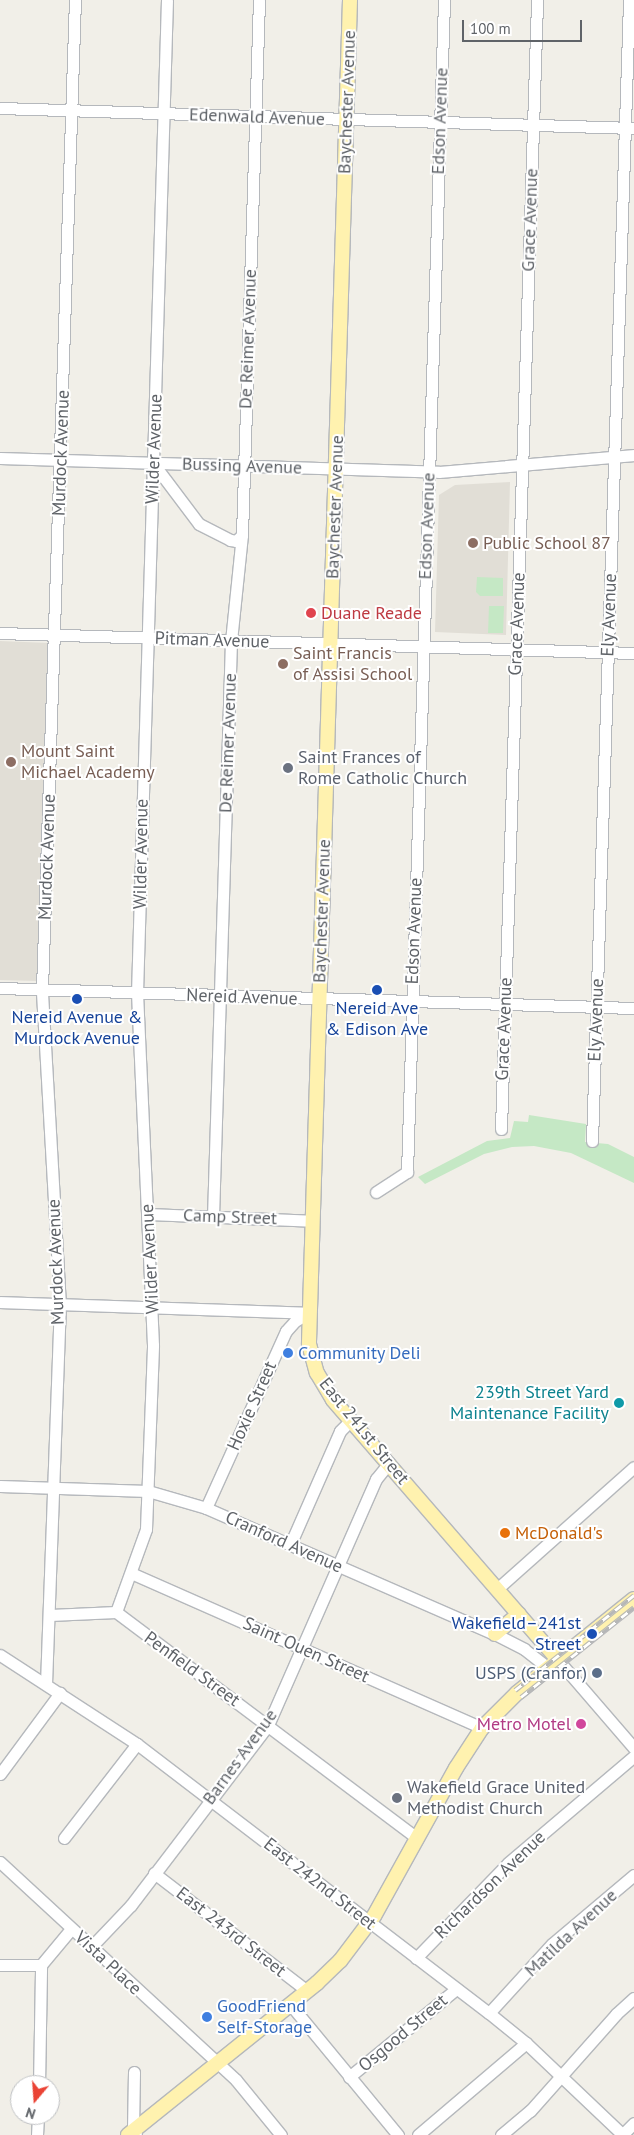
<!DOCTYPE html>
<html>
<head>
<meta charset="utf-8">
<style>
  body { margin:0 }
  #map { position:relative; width:634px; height:2135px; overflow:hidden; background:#f1efe8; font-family:"PT Sans",sans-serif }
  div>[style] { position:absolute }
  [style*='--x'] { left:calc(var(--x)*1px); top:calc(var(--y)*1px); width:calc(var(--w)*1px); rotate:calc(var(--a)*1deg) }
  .education>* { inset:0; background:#e1ded6 }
  .green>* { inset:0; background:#c5e8c5 }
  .roads { filter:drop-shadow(1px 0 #b5b8bc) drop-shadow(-1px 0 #b5b8bc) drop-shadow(0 1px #b5b8bc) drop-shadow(0 -1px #b5b8bc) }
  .minor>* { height:11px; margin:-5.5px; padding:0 5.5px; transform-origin:5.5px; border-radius:5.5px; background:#fff }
  .major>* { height:14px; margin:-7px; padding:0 7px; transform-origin:7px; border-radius:7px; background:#fff2af }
  .rail>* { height:4.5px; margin-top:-2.25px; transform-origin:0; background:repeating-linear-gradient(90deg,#fff 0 8px,#b6b7b8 0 16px); box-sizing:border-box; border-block:1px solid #b6b7b8 }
  .dots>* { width:14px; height:14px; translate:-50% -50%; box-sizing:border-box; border:2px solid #fff; border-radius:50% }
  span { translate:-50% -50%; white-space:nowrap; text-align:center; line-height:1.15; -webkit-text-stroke:4px #fff; paint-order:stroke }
  .street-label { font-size:18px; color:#5f6368 }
  .education-label { font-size:18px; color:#785e54 }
  .left { translate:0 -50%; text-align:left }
  .health-label { font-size:18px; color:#be3a42 }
  .worship-label { font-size:18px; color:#5b616d }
  .transit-label { font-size:18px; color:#164399 }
  .right { translate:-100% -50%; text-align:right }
  .shop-label { font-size:18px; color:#366cbe }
  .culture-label { font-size:18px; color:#0d838f }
  .food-label { font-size:18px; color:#c56008 }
  .service-label { font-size:18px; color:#4e5e75 }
  .hotel-label { font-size:18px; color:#b23c85 }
  .north { position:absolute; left:10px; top:2075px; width:50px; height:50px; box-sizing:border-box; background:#fff; border:1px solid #bfc1c3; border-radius:50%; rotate:198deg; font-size:14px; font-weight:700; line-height:20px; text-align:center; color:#5f6368 }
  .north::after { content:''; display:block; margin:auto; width:18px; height:22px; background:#ea4335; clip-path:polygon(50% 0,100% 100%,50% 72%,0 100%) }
  .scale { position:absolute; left:462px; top:20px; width:120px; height:22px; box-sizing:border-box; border:2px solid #5f6368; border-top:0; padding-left:6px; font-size:15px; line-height:18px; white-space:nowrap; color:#5f6368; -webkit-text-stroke:4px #fff; paint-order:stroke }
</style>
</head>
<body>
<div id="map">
  <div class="education">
    <div style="clip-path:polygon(510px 482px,506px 635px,435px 632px,439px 495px,455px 485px)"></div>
    <div style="clip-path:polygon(0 641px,49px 643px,38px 981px,0 980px)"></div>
  </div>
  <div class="green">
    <div style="clip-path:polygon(477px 577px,503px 578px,503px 596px,480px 596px,476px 592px)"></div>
    <div style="clip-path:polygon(489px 606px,504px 606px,503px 633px,488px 633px)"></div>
    <div style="clip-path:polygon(529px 1115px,586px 1124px,585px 1142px,608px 1144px,634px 1157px,634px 1183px,571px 1153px,534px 1146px,512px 1147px,484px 1154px,425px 1184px,418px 1177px,487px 1141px,510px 1138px,514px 1121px,528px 1122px)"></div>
  </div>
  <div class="roads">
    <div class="minor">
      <div style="--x:0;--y:108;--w:634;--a:1.81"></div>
      <div style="--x:0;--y:458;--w:439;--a:1.8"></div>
      <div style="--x:439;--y:472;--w:196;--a:-5"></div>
      <div style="--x:153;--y:463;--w:76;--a:53"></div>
      <div style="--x:199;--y:524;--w:35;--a:27"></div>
      <div style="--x:230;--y:540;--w:6;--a:9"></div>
      <div style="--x:236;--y:541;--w:8;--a:-45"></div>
      <div style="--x:0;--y:633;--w:634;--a:1.81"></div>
      <div style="--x:0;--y:988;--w:634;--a:1.81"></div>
      <div style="--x:501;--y:1129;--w:1130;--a:-88.17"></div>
      <div style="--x:592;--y:1141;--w:1142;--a:-88.14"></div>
      <div style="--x:376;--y:1192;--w:37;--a:-33"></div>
      <div style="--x:407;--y:1172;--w:1173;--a:-88.19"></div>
      <div style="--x:148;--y:1214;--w:164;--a:2.4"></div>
      <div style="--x:213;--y:1217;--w:576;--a:-88.21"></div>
      <div style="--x:231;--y:641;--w:107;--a:-84.1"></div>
      <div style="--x:242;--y:535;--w:535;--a:-88.18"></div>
      <div style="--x:0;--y:1302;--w:309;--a:2"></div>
      <div style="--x:0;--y:1486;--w:148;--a:1.9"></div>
      <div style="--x:148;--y:1491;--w:60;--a:16.3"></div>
      <div style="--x:206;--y:1508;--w:315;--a:23.6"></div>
      <div style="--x:495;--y:1634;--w:33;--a:27"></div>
      <div style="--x:524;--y:1649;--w:31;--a:38"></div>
      <div style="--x:206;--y:1508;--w:194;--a:-65.7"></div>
      <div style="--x:286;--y:1331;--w:13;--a:-48"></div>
      <div style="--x:295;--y:1321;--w:14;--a:-30"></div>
      <div style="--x:290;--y:1545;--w:124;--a:-66.3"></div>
      <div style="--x:340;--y:1431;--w:16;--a:-45"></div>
      <div style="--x:131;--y:1573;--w:384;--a:23.8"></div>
      <div style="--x:497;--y:1589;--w:183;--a:-41.7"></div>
      <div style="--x:116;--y:1612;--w:88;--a:-70.1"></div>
      <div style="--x:146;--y:1529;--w:184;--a:-87.8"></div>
      <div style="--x:153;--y:1345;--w:352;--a:-92.6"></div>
      <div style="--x:137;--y:993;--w:993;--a:-88.27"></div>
      <div style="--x:50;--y:1615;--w:66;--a:-2.6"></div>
      <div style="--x:116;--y:1612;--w:376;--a:36.9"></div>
      <div style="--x:0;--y:1655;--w:163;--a:33"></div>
      <div style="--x:137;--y:1744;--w:443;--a:37.4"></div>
      <div style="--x:489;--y:2013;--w:48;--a:39"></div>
      <div style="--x:526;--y:2043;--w:134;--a:43.5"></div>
      <div style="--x:558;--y:1660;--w:116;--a:49.2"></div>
      <div style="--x:46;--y:1684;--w:379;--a:-87.9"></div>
      <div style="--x:60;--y:1305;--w:317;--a:-93.3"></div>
      <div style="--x:42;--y:989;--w:990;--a:-88.09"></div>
      <div style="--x:0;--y:1774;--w:101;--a:-53.5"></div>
      <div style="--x:64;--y:1838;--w:119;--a:-52.2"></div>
      <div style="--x:0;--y:1862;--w:321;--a:42.7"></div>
      <div style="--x:236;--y:2080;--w:71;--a:50.7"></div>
      <div style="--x:154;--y:1873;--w:193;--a:37.6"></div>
      <div style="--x:91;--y:1947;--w:58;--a:-46.4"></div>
      <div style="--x:131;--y:1905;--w:226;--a:-52.7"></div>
      <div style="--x:268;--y:1725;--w:269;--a:-66.3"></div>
      <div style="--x:376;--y:1479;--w:21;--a:-51"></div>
      <div style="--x:416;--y:1958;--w:132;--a:-45.9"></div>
      <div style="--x:508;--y:1863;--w:165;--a:-40.3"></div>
      <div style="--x:0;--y:1965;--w:41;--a:0"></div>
      <div style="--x:41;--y:1965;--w:47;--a:-50.2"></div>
      <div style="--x:290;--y:2004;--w:170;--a:50.5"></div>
      <div style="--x:489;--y:2013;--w:93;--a:-47.6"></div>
      <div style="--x:552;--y:1944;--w:107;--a:-40.1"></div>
      <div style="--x:134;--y:2072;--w:59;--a:91"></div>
      <div style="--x:133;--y:2131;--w:4;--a:45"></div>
      <div style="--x:349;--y:2077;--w:139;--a:-39.4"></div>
      <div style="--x:39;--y:2085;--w:120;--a:-89"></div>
      <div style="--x:37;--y:2135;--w:20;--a:-87"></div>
      <div style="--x:418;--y:2135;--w:142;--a:-40.4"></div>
      <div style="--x:501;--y:2135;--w:38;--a:-40"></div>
      <div style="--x:530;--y:2111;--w:130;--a:-48.4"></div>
      <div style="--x:616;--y:2014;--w:24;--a:-42"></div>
      <div style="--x:622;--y:2135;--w:17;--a:-45"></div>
    </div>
    <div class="major">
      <div style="--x:350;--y:0;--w:1345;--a:91.75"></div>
      <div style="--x:309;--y:1344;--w:30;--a:75"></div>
      <div style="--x:317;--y:1373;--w:31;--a:59"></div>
      <div style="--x:333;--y:1400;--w:344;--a:49.1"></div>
      <div style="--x:495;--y:1634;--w:31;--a:-40"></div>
      <div style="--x:128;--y:2135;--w:243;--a:-38.8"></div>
      <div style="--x:317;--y:1983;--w:32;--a:-44"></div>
      <div style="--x:340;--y:1961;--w:56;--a:-52.9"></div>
      <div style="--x:374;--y:1916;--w:169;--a:-61"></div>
      <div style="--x:456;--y:1768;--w:48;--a:-57"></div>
      <div style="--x:482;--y:1728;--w:49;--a:-45"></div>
      <div style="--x:517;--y:1693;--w:150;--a:-38.8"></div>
    </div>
  </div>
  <div class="rail">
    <div style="--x:515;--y:1690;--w:152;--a:-38.6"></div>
    <div style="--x:521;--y:1697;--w:144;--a:-38.5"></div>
  </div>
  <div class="dots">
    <div style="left:473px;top:543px;background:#8d6e63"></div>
    <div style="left:311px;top:613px;background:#e0444e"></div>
    <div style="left:283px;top:664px;background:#8d6e63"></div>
    <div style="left:11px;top:762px;background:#8d6e63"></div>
    <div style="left:288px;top:768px;background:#6b7280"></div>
    <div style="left:377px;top:990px;background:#1a4fb4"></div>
    <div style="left:77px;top:999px;background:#1a4fb4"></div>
    <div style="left:288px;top:1353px;background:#3f7fe0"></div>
    <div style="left:619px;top:1403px;background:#0f9aa8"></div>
    <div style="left:505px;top:1533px;background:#e8710a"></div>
    <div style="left:592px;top:1634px;background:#1a4fb4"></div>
    <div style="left:597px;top:1673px;background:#5c6f8a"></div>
    <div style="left:581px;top:1724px;background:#d1479c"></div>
    <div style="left:397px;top:1798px;background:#6b7280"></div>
    <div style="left:207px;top:2017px;background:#3f7fe0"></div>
  </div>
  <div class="street-label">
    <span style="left:347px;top:102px;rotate:-88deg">Baychester Avenue</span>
    <span style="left:257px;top:117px;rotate:2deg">Edenwald Avenue</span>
    <span style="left:440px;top:121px;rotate:-88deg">Edson Avenue</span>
    <span style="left:530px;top:220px;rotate:-88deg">Grace Avenue</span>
    <span style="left:248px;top:339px;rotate:-88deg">De Reimer Avenue</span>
    <span style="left:154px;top:449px;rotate:-88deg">Wilder Avenue</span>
    <span style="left:61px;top:453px;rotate:-88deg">Murdock Avenue</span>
    <span style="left:242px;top:466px;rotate:2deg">Bussing Avenue</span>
    <span style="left:335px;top:507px;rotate:-88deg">Baychester Avenue</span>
    <span style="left:427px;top:526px;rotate:-88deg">Edson Avenue</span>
    <span style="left:609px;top:615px;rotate:-88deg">Ely Avenue</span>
    <span style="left:517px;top:624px;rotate:-88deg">Grace Avenue</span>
    <span style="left:212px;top:640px;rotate:2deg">Pitman Avenue</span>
    <span style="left:228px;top:743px;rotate:-88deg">De Reimer Avenue</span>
    <span style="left:141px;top:854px;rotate:-89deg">Wilder Avenue</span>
    <span style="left:47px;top:857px;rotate:-88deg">Murdock Avenue</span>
    <span style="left:322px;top:911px;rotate:-88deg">Baychester Avenue</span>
    <span style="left:414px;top:931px;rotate:-88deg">Edson Avenue</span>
    <span style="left:242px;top:997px;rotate:2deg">Nereid Avenue</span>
    <span style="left:596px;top:1020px;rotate:-88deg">Ely Avenue</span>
    <span style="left:504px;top:1029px;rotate:-88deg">Grace Avenue</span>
    <span style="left:230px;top:1217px;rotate:2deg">Camp Street</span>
    <span style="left:150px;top:1259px;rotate:-93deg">Wilder Avenue</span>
    <span style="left:56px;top:1262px;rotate:-92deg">Murdock Avenue</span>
    <span style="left:252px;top:1406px;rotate:-66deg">Hoxie Street</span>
    <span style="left:364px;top:1431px;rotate:51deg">East 241st Street</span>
    <span style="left:284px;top:1542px;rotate:24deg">Cranford Avenue</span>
    <span style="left:306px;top:1650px;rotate:24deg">Saint Ouen Street</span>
    <span style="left:192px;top:1669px;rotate:36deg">Penfield Street</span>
    <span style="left:240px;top:1757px;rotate:-54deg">Barnes Avenue</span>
    <span style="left:320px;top:1884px;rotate:38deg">East 242nd Street</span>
    <span style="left:490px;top:1885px;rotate:-44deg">Richardson Avenue</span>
    <span style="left:231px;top:1932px;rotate:38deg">East 243rd Street</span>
    <span style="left:571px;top:1933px;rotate:-43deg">Matilda Avenue</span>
    <span style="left:108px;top:1963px;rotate:43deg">Vista Place</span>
    <span style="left:403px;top:2033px;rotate:-40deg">Osgood Street</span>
  </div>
  <div class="education-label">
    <span class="left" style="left:483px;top:543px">Public School 87</span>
    <span class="left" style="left:293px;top:664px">Saint Francis<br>of Assisi School</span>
    <span class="left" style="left:21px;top:762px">Mount Saint<br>Michael Academy</span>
  </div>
  <div class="health-label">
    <span class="left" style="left:321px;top:613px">Duane Reade</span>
  </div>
  <div class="worship-label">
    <span class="left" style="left:298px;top:768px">Saint Frances of<br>Rome Catholic Church</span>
    <span class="left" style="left:407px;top:1798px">Wakefield Grace United<br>Methodist Church</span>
  </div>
  <div class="transit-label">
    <span style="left:377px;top:1019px">Nereid Ave<br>&amp; Edison Ave</span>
    <span style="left:77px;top:1028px">Nereid Avenue &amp;<br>Murdock Avenue</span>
    <span class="right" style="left:581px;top:1634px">Wakefield–241st<br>Street</span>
  </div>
  <div class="shop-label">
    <span class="left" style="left:298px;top:1353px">Community Deli</span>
    <span class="left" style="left:217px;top:2017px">GoodFriend<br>Self-Storage</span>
  </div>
  <div class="culture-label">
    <span class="right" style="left:609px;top:1403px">239th Street Yard<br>Maintenance Facility</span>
  </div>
  <div class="food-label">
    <span class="left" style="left:515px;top:1533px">McDonald's</span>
  </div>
  <div class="service-label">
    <span class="right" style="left:587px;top:1673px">USPS (Cranfor)</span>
  </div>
  <div class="hotel-label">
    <span class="right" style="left:571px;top:1724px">Metro Motel</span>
  </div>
  <div class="north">N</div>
  <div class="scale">100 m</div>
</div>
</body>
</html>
